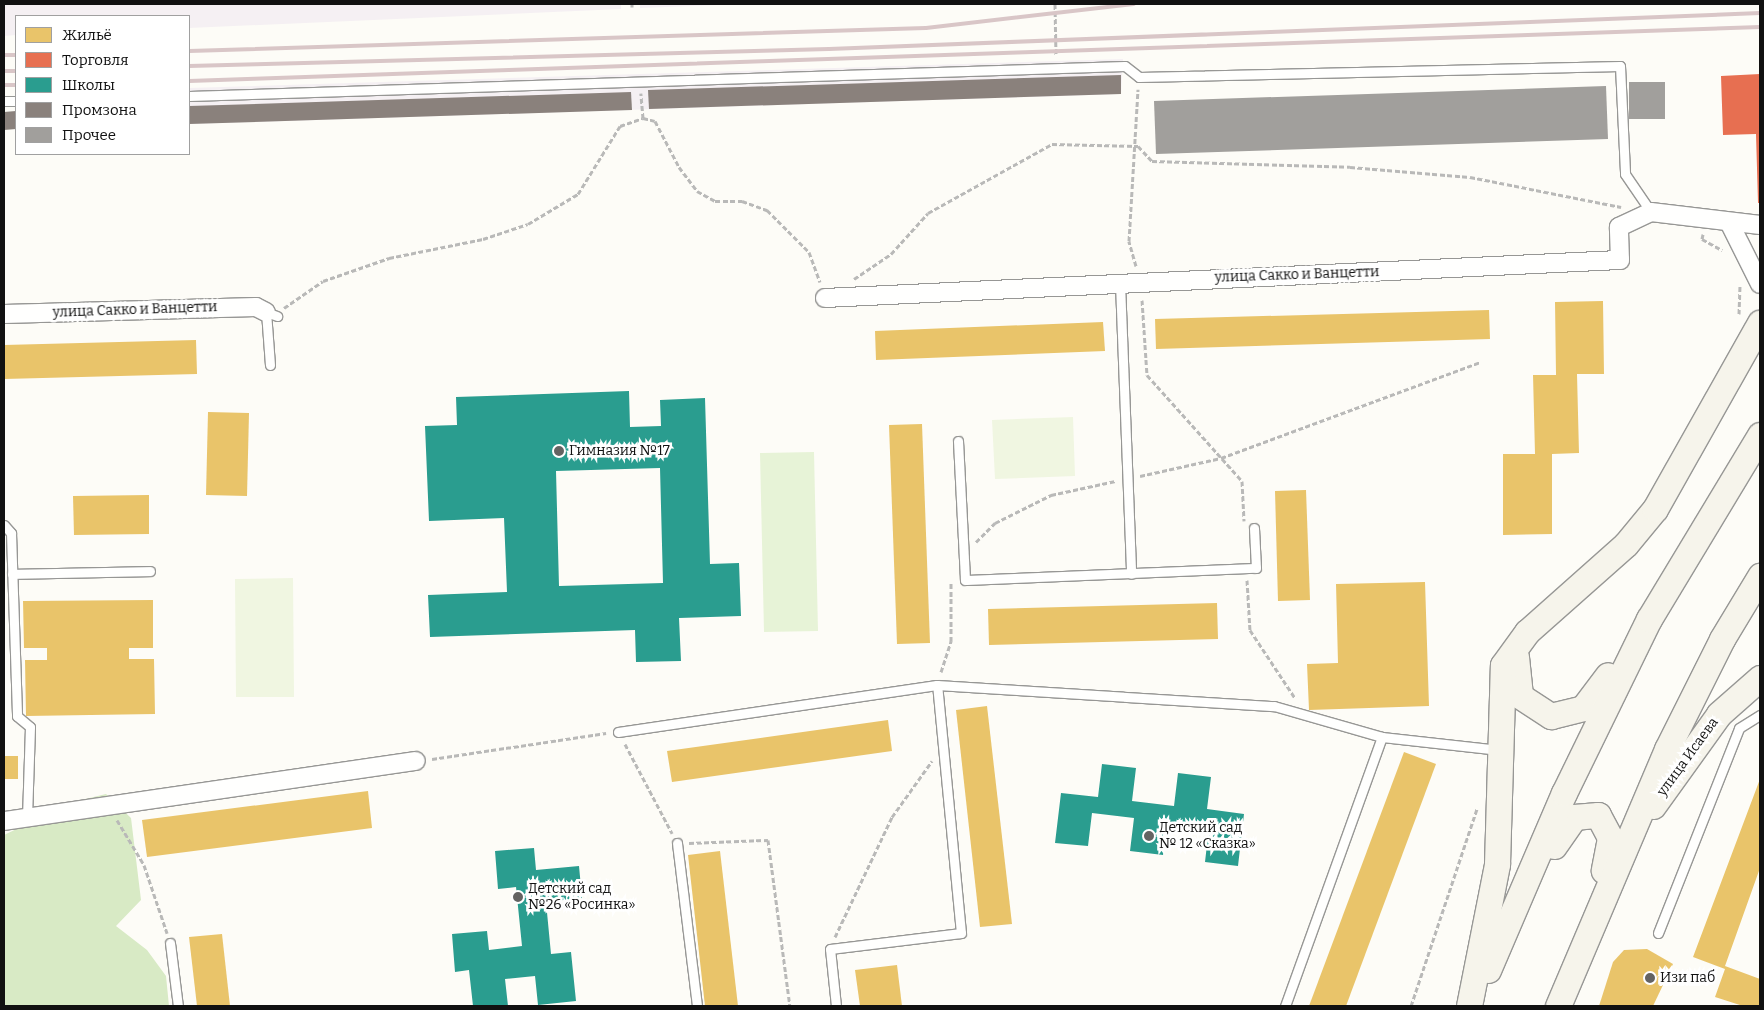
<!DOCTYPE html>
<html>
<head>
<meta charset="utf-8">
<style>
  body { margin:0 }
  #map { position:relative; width:1764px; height:1010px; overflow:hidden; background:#fdfcf7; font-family:Bitter,serif }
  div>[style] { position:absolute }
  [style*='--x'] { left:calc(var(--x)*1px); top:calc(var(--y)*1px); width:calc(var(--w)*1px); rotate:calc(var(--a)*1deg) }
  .industrial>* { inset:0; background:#f5f0f3 }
  .green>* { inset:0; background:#e7f3d7 }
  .forest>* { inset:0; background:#d8eac5 }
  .pitch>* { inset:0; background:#f0f6e1 }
  .homes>* { inset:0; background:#e9c46a }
  .shops>* { inset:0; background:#e76f51 }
  .schools>* { inset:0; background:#2a9d8f }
  .industry>* { inset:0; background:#8a817c }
  .building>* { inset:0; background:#a19f9c }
  .path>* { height:3px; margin-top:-1.5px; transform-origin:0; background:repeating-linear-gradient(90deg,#b9b9b8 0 5px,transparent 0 7.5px) }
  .roads { filter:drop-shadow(1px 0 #979795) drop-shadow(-1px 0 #979795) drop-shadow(0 1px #979795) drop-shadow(0 -1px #979795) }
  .lane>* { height:9px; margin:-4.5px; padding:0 4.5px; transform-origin:4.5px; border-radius:4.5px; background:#fffffe }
  .street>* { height:18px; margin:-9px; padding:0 9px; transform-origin:9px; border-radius:9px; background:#fffffe }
  .secondary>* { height:25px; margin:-12.5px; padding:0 12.5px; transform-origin:12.5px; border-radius:12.5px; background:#f6f4eb }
  .rail>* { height:4px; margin:-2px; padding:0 2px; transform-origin:2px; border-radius:2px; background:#d9c6c7 }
  .dots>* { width:14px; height:14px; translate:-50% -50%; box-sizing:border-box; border:2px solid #fff; border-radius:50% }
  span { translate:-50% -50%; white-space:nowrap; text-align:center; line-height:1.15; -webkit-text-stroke:5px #fff; paint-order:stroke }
  .street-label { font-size:14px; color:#111 }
  .poi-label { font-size:14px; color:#111 }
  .left { translate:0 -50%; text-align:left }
  .frame { position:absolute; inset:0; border:5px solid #111; pointer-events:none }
  .legend { position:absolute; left:15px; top:15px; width:175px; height:140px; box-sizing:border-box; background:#fff; border:1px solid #a0a0a0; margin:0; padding:6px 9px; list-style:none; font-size:15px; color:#111 }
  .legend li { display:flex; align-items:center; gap:10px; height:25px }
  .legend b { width:25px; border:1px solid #a0a0a0 }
</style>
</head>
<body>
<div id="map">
  <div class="industrial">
    <div style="clip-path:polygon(4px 4px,621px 4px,621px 9px,189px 28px,189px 16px,16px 16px,16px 35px,4px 36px)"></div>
    <div style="clip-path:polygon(640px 4px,744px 4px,640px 8px)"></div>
    <div style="clip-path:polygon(1123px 59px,1121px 94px,189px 124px,189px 88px)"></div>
  </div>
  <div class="green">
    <div style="clip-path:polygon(814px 452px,818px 631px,764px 632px,760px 453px)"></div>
  </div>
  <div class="forest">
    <div style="clip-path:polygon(106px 794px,131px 818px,141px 900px,116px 926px,147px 950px,166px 976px,169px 1006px,4px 1006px,4px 835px,73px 802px)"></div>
  </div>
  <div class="pitch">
    <div style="clip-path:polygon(1073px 417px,1075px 476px,995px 479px,992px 420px)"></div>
    <div style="clip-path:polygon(293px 578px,294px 697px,236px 697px,235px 579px)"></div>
  </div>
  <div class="homes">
    <div style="clip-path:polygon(1603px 301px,1604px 374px,1577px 374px,1579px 453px,1552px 454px,1552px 534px,1503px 535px,1503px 454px,1535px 454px,1533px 375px,1556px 375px,1555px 302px)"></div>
    <div style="clip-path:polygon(1489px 310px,1490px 339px,1156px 349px,1155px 319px)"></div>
    <div style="clip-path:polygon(1103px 322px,1105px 351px,876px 360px,875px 331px)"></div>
    <div style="clip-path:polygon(196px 340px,197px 374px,4px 379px,4px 345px)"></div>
    <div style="clip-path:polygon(208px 412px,249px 413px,247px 496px,206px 495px)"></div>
    <div style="clip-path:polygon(922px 424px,930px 643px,897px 644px,889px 425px)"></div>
    <div style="clip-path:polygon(1306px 490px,1310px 600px,1278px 601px,1275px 491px)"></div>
    <div style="clip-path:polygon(149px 495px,149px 534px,74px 535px,73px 496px)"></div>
    <div style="clip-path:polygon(1425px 582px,1429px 706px,1309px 710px,1307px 664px,1338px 663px,1336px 584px)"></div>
    <div style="clip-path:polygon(153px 600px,153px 648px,129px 648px,129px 659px,154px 659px,155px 714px,26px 716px,25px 660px,47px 660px,47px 648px,24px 648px,23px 601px)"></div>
    <div style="clip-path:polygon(1217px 603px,1218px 639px,989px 645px,988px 609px)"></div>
    <div style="clip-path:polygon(987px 706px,1012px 924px,980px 927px,956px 710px)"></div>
    <div style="clip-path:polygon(888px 720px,892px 751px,672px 782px,667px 751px)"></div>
    <div style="clip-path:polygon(1404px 752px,1436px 764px,1346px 1006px,1309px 1006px)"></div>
    <div style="clip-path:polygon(4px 756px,18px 756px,18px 779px,4px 779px)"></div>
    <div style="clip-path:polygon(1760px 779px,1760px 868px,1725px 966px,1760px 979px,1760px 1006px,1743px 1006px,1715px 997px,1725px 969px,1693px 957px)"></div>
    <div style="clip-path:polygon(368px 791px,372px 828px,147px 857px,142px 820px)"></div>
    <div style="clip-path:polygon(720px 851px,738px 1006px,705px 1006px,688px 855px)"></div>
    <div style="clip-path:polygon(222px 934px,230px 1006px,197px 1006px,189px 937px)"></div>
    <div style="clip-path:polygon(1647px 949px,1673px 964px,1653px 1006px,1599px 1006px,1613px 962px,1624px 950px)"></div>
    <div style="clip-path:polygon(897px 965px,902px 1006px,860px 1006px,855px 970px)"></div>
  </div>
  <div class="shops">
    <div style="clip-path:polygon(1760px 74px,1760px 203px,1758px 203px,1756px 134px,1723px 135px,1721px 76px)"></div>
  </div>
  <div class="schools">
    <div style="clip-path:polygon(evenodd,629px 391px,630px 427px,661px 426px,660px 400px,705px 398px,710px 564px,739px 563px,741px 616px,679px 618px,681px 661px,636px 662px,635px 630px,430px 637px,428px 595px,507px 592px,504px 518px,429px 521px,425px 426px,457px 425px,456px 397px,629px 391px,660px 468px,663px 583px,559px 586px,556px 471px,660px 468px)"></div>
    <div style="clip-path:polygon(1102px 764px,1136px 768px,1132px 801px,1174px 806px,1178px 773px,1211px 777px,1207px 809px,1244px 814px,1238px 866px,1205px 862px,1209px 827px,1167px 822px,1163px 855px,1130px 851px,1134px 818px,1092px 813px,1088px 846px,1055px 843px,1061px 793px,1098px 797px)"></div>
    <div style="clip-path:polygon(534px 848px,536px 870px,579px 866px,582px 898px,546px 902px,551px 954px,571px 952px,576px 1001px,538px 1005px,535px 976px,505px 979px,508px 1006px,473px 1006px,469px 970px,455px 972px,452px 934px,487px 931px,489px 950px,522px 946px,516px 887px,498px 889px,495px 851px)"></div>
  </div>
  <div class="industry">
    <div style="clip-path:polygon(1121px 75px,1121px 94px,649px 109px,648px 90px)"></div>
    <div style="clip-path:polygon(631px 92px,632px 110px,189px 124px,189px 106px)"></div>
    <div style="clip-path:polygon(16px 111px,16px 129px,4px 130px,4px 112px)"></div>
  </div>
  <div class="building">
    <div style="clip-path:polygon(1629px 82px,1665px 82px,1665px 119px,1629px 119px)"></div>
    <div style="clip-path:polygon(1606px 86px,1608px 139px,1156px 154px,1154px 101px)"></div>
  </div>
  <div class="path">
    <div style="--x:632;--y:4;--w:3;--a:90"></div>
    <div style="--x:1055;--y:4;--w:52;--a:88.9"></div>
    <div style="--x:643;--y:118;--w:12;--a:14"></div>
    <div style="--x:655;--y:121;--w:52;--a:62.4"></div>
    <div style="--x:679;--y:167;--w:30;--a:53"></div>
    <div style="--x:697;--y:191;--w:21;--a:29"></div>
    <div style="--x:715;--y:201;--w:27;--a:0"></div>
    <div style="--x:742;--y:201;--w:27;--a:20"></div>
    <div style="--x:767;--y:210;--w:59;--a:45"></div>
    <div style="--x:809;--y:252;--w:32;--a:70"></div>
    <div style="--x:1703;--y:234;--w:5;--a:101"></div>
    <div style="--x:1702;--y:239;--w:23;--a:29"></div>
    <div style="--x:1136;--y:266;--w:26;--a:-106"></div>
    <div style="--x:1129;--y:241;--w:152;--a:-86.6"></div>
    <div style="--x:854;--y:279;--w:45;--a:-34"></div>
    <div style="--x:891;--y:254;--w:55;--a:-47.9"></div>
    <div style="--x:928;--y:213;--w:142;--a:-29.1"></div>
    <div style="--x:1052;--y:144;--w:86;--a:1.3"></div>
    <div style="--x:1138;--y:146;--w:21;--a:47"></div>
    <div style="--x:1152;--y:161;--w:198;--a:1.7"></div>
    <div style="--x:1350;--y:167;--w:120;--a:4.8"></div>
    <div style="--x:1470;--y:177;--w:154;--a:11.2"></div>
    <div style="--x:1142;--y:300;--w:75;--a:86.2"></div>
    <div style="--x:1147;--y:375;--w:142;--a:48.1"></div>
    <div style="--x:1242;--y:481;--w:40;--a:87.1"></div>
    <div style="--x:284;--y:308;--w:47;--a:-34.7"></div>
    <div style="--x:323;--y:281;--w:70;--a:-19.2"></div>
    <div style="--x:389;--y:258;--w:96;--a:-11.4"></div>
    <div style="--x:483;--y:239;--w:47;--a:-18.4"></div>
    <div style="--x:528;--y:224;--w:58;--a:-31"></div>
    <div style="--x:578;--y:194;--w:80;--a:-58.3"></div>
    <div style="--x:620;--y:126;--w:24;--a:-19"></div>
    <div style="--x:643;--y:118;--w:25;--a:-95"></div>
    <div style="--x:1739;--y:314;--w:28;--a:-88"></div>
    <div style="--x:1140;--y:476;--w:83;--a:-12.5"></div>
    <div style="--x:1221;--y:458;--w:277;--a:-20.3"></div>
    <div style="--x:976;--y:542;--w:27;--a:-45"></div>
    <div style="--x:995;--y:523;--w:63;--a:-26.6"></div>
    <div style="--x:1051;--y:495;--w:66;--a:-12.2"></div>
    <div style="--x:1247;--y:580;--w:50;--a:86.6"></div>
    <div style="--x:1250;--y:630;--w:82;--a:56.5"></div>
    <div style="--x:941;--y:672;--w:33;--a:-72"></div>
    <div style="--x:951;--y:641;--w:58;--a:-90"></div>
    <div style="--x:625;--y:744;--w:101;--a:62.2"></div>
    <div style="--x:432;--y:759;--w:176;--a:-8.5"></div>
    <div style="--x:117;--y:820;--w:52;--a:59"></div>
    <div style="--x:144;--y:865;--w:72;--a:71.3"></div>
    <div style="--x:689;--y:843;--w:79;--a:-2.2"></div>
    <div style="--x:768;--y:840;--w:167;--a:82.5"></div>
    <div style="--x:835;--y:937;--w:133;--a:-64.6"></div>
    <div style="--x:892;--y:817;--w:69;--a:-54.5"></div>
    <div style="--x:1411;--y:1006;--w:208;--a:-71.5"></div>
  </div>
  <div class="roads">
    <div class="lane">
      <div style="--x:189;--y:96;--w:936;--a:-1.84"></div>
      <div style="--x:1125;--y:66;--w:18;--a:38"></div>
      <div style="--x:1139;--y:77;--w:481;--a:-1.3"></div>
      <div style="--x:1620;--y:66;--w:108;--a:87.3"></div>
      <div style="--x:1625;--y:174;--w:46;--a:55.6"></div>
      <div style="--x:4;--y:101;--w:12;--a:0"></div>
      <div style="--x:1120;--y:283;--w:291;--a:87.8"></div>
      <div style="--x:270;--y:365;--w:53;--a:-94.3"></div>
      <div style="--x:266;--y:312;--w:12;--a:20"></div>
      <div style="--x:958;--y:441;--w:139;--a:87.1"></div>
      <div style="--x:965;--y:580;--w:291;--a:-2.4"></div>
      <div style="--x:1256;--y:568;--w:40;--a:-92.9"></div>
      <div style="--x:4;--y:525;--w:11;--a:49"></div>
      <div style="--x:11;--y:533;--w:183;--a:88.1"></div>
      <div style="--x:17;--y:716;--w:17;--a:40"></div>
      <div style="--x:30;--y:727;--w:91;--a:91.9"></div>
      <div style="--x:12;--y:574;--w:138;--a:-1.2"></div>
      <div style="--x:618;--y:732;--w:322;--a:-8.4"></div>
      <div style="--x:937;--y:685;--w:338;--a:3.6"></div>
      <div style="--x:1274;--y:706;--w:112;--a:16"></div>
      <div style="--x:1382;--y:737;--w:118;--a:6.3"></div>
      <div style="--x:677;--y:843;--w:164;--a:83"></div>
      <div style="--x:1658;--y:933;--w:220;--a:-68.4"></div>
      <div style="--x:1739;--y:728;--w:25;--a:-32"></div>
      <div style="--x:170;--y:943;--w:64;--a:82.8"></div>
      <div style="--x:836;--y:1006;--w:57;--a:-96"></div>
      <div style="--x:830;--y:949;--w:132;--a:-7"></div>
      <div style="--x:961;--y:933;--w:249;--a:-95.5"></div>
      <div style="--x:1285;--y:1006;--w:286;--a:-70.2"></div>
    </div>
    <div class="street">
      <div style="--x:1730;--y:224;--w:67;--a:63.4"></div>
      <div style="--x:825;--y:298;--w:796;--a:-2.74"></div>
      <div style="--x:1620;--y:260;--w:33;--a:-92"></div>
      <div style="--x:1619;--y:227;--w:35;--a:-25"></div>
      <div style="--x:1651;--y:212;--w:110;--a:6.8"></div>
      <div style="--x:4;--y:314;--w:252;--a:-1.6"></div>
      <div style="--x:256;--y:307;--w:11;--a:27"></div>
      <div style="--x:4;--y:821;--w:416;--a:-8.3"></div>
    </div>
    <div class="secondary">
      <div style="--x:1516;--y:657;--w:39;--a:84"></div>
      <div style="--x:1520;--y:696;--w:37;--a:33"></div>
      <div style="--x:1551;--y:716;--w:33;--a:-14"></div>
      <div style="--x:1583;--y:708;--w:41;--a:-52.9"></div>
      <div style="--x:1653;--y:806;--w:113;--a:-54.3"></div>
      <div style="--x:1719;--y:714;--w:55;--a:-41.3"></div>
      <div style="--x:1554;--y:846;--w:35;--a:-55"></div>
      <div style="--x:1574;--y:817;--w:24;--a:-5"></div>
      <div style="--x:1598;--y:815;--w:26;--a:62"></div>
      <div style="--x:1610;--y:838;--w:33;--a:101"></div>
      <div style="--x:1488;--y:970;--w:193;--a:-66.8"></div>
      <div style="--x:1564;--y:793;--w:194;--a:-64"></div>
      <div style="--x:1649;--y:619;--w:215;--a:-58.9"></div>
      <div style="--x:1469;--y:1006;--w:145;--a:-78.8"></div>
      <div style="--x:1497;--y:864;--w:199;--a:-88.3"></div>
      <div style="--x:1503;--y:665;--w:41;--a:-54"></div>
      <div style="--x:1527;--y:632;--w:132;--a:-41.6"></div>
      <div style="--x:1626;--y:544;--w:45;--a:-50.4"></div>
      <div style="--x:1655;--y:509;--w:214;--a:-60.6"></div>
      <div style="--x:1558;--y:1006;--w:279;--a:-67"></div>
      <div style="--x:1667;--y:749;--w:123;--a:-63.4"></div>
      <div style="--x:1722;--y:639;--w:74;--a:-58.9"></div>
    </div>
  </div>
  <div class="rail">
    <div style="--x:189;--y:51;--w:737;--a:-1.79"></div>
    <div style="--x:926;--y:28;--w:209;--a:-6.6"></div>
    <div style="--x:4;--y:55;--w:12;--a:0"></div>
    <div style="--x:189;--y:66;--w:640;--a:-1.52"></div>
    <div style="--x:829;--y:49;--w:932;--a:-2.21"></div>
    <div style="--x:4;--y:71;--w:12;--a:0"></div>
    <div style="--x:189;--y:81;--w:1572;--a:-1.97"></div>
    <div style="--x:4;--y:85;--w:12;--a:0"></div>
  </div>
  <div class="dots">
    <div style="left:559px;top:451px;background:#646362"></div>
    <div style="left:1149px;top:836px;background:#646362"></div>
    <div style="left:518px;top:897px;background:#646362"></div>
    <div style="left:1650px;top:978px;background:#646362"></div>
  </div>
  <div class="street-label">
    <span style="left:1297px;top:275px;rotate:-2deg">улица Сакко и Ванцетти</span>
    <span style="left:135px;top:310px;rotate:-2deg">улица Сакко и Ванцетти</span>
    <span style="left:1688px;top:757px;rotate:-54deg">улица Исаева</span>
  </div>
  <div class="poi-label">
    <span class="left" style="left:569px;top:451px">Гимназия №17</span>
    <span class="left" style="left:1159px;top:836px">Детский сад<br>№ 12 «Сказка»</span>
    <span class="left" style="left:528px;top:897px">Детский сад<br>№26 «Росинка»</span>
    <span class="left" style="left:1660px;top:978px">Изи паб</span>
  </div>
  <div class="frame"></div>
  <ul class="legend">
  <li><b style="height:14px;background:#e9c46a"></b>Жильё</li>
  <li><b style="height:14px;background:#e76f51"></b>Торговля</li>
  <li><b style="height:14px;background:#2a9d8f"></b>Школы</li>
  <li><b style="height:14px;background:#8a817c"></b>Промзона</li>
  <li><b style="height:14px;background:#a19f9c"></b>Прочее</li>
  </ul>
</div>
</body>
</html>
